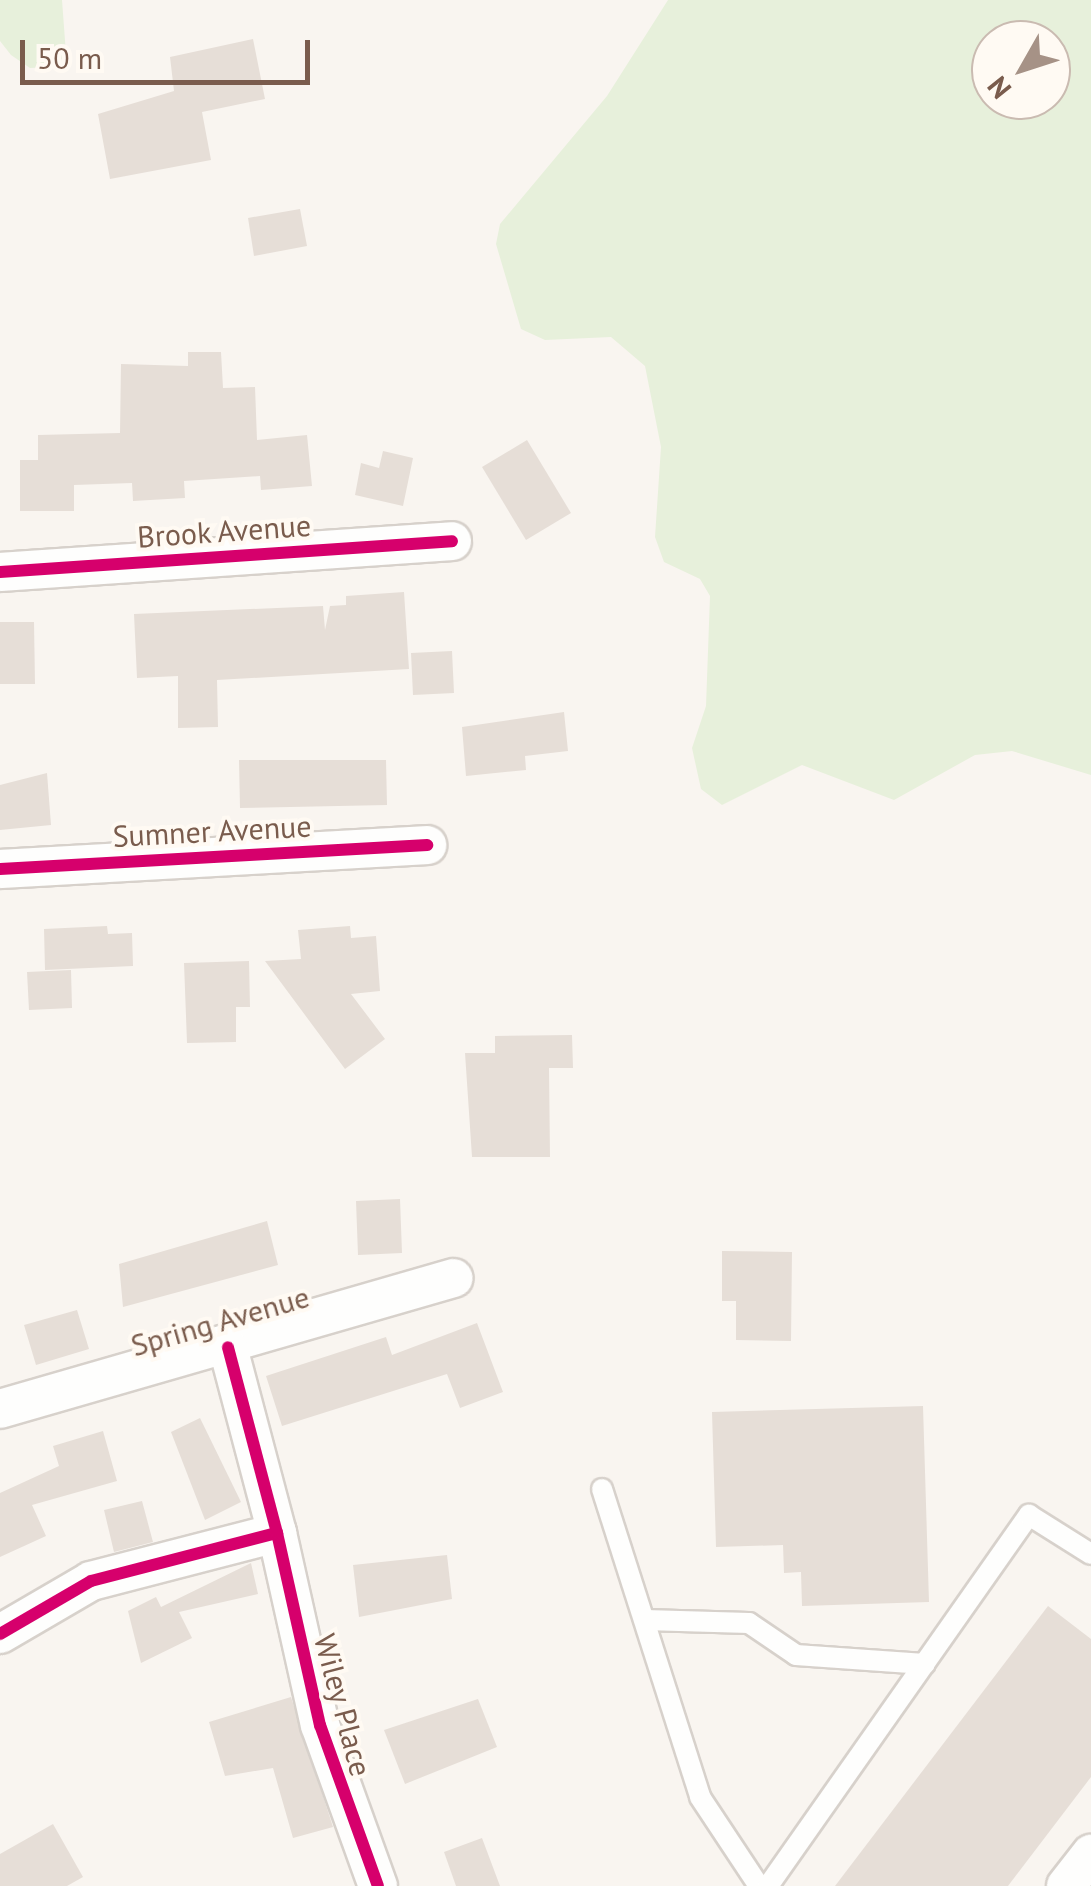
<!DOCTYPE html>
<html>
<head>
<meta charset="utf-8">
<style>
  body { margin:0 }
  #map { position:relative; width:1091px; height:1886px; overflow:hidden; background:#f9f5f0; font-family:"PT Sans",sans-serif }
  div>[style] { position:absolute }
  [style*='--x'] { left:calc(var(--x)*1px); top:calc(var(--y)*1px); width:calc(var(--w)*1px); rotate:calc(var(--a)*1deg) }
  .green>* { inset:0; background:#e7f0db }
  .building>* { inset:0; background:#e6ded7 }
  .roads { filter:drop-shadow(2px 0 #d7d1cb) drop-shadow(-2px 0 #d7d1cb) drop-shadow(0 2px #d7d1cb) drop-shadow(0 -2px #d7d1cb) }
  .lane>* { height:20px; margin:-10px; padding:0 10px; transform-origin:10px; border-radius:10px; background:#fefefd }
  .street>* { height:38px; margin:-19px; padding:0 19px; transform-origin:19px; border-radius:19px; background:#fefefd }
  .cycleway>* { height:12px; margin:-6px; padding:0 6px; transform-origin:6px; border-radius:6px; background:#d6006c }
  span { translate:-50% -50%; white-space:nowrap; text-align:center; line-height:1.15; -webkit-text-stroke:8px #fffaf3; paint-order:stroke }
  .street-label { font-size:30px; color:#7a5c4d }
  .north { position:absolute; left:971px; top:20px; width:100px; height:100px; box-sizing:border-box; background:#fffaf3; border:2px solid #cabbb1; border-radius:50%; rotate:231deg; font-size:28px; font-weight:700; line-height:40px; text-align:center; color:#7a5c4d }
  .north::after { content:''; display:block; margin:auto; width:35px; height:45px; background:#a69286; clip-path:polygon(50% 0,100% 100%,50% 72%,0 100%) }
  .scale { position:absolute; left:20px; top:40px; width:290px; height:45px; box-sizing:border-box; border:5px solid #7a5c4d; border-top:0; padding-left:12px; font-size:30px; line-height:35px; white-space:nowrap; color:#7a5c4d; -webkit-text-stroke:8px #fffaf3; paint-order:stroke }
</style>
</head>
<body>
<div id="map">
  <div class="green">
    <div style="clip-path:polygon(0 0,62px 0,66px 54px,55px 67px,30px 68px,11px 55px,0 41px)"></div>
    <div style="clip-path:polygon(evenodd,668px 0,1091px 0,1091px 775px,1012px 751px,975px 755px,894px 800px,802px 765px,722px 805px,701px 789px,692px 748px,706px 706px,710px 596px,700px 579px,664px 562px,655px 537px,661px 447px,645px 366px,611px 337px,545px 340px,521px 329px,496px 244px,500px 224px,607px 96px,668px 0,991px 40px,1051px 40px,1051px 100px,991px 100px,991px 40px)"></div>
  </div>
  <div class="building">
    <div style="clip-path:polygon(253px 39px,265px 99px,202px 112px,211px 160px,110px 179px,98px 114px,174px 91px,170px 57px)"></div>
    <div style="clip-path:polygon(300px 209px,307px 246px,254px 256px,248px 218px)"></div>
    <div style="clip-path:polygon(188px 352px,221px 352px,223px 388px,255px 387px,257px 440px,307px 435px,312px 486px,261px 490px,260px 476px,184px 481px,185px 498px,133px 501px,132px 483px,74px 485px,74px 511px,20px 511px,20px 460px,38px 460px,38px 435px,120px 433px,121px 364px,188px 366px)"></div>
    <div style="clip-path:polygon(527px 440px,571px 513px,526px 540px,482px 467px)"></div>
    <div style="clip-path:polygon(383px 451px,413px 458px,403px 506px,355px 495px,361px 463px,379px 468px)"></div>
    <div style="clip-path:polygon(404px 592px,409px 669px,217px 680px,218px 727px,178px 728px,178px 676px,137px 678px,134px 614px,323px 606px,325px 630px,330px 606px,346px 605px,346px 596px)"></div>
    <div style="clip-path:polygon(0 622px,34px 622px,35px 684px,0 684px)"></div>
    <div style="clip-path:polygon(452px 651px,454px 693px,413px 695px,411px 653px)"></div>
    <div style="clip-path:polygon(564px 712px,568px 751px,525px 756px,526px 770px,466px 776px,462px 727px)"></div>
    <div style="clip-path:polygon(239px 760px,386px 760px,387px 805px,240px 808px)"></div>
    <div style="clip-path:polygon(47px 773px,51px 825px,0 830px,0 785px)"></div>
    <div style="clip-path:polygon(107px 926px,108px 934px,132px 933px,133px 966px,45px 970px,44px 929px)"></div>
    <div style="clip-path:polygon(350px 926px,351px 938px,376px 936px,380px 991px,351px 994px,385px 1039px,345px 1069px,265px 961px,301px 959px,298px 930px)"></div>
    <div style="clip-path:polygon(249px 961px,250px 1007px,236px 1007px,236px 1042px,187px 1043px,184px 963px)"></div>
    <div style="clip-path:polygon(71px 970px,72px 1008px,29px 1010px,27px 972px)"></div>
    <div style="clip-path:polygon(572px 1035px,573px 1068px,549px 1068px,550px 1157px,472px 1157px,465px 1053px,495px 1053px,495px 1036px)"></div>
    <div style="clip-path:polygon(400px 1199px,402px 1253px,358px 1255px,356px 1201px)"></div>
    <div style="clip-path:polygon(267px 1221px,278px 1265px,123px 1307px,119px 1264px)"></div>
    <div style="clip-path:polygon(722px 1251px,792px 1252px,791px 1341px,736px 1340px,736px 1301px,722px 1301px)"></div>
    <div style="clip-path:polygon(77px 1310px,89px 1349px,36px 1365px,24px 1325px)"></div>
    <div style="clip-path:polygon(477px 1323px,503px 1392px,460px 1408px,447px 1374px,282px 1426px,266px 1376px,386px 1337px,392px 1355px)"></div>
    <div style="clip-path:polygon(923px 1406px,929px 1602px,802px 1606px,801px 1572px,784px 1573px,783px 1545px,716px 1547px,712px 1412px)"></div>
    <div style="clip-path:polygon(200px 1418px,241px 1502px,205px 1520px,171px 1432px)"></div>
    <div style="clip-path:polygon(103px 1431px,117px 1481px,32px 1505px,46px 1536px,0 1557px,0 1493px,59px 1466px,53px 1446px)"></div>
    <div style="clip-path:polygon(142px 1501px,153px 1542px,114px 1552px,104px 1510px)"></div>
    <div style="clip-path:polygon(447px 1555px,452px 1599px,359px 1617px,353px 1565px)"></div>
    <div style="clip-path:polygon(251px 1563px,258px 1594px,179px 1612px,192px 1638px,141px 1663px,128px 1611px,156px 1597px,161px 1607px)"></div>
    <div style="clip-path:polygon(1048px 1606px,1091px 1639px,1091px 1777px,1008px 1886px,835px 1886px)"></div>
    <div style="clip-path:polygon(291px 1697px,333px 1827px,293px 1838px,273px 1768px,225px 1776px,209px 1722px)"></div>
    <div style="clip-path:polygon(478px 1699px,497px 1747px,405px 1784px,384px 1730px)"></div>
    <div style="clip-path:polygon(53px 1824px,83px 1877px,67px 1886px,0 1886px,0 1854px)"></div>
    <div style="clip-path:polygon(482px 1838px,500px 1886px,456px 1886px,444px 1852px)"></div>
  </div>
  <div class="roads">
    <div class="lane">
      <div style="--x:602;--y:1489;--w:323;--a:72.3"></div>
      <div style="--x:700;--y:1797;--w:107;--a:56.5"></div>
      <div style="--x:645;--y:1620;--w:104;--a:1.7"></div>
      <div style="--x:749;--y:1623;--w:57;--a:34.2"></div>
      <div style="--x:796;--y:1655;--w:129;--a:4"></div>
      <div style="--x:768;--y:1886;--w:454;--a:-54.9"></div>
      <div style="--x:1029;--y:1515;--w:73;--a:32.2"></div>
    </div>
    <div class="street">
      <div style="--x:0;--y:572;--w:453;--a:-3.9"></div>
      <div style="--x:0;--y:869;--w:428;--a:-3.2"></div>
      <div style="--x:0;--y:1409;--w:472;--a:-16.1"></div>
      <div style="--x:277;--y:1533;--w:197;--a:77.4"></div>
      <div style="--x:320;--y:1725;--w:171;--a:70.2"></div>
      <div style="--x:0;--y:1634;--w:105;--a:-30.2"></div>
      <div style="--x:91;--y:1581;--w:192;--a:-14.5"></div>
      <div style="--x:277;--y:1533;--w:192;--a:-104.8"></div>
      <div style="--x:1066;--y:1886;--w:41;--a:-52"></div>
    </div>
  </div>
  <div class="cycleway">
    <div style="--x:0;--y:572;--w:453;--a:-3.9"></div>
    <div style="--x:0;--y:869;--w:428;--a:-3.2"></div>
    <div style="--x:277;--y:1533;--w:197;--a:77.4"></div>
    <div style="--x:320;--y:1725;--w:171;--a:70.2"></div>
    <div style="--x:0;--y:1634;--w:105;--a:-30.2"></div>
    <div style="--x:91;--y:1581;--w:192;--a:-14.5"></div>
    <div style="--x:277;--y:1533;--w:192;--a:-104.8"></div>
  </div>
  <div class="street-label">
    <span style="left:224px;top:531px;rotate:-4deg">Brook Avenue</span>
    <span style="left:212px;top:831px;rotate:-3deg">Sumner Avenue</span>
    <span style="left:220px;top:1321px;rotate:-16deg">Spring Avenue</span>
    <span style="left:343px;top:1705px;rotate:75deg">Wiley Place</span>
  </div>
  <div class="north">N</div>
  <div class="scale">50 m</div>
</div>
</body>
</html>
